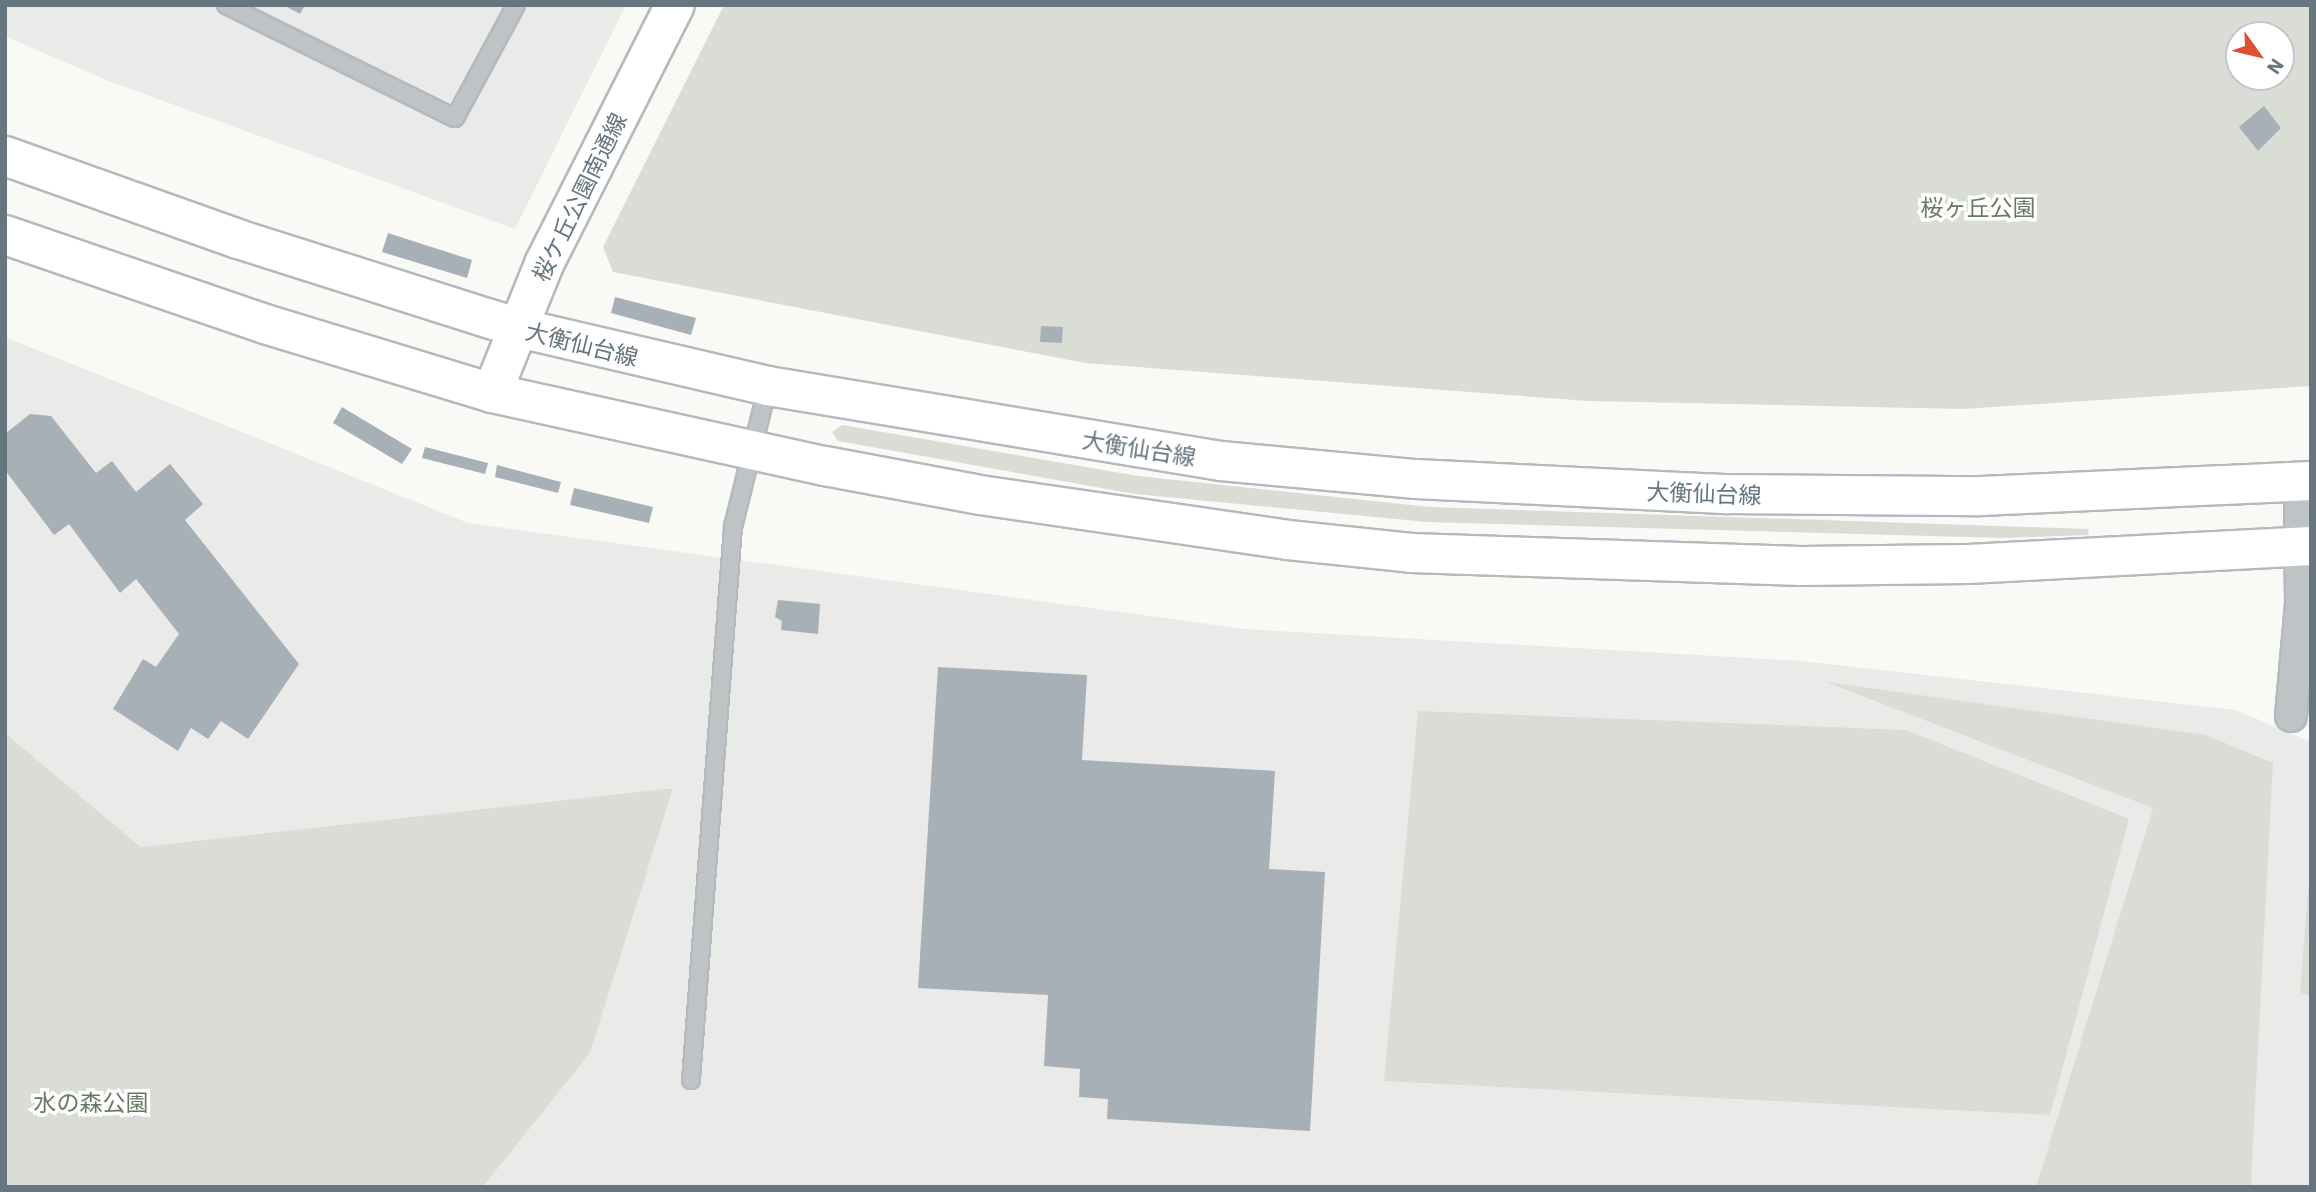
<!DOCTYPE html>
<html>
<head>
<meta charset="utf-8">
<style>
  body { margin:0 }
  #map { position:relative; width:2316px; height:1192px; overflow:hidden; background:#f9f9f6; font-family:"IBM Plex Sans","Noto Sans JP",sans-serif }
  div>[style] { position:absolute }
  [style*='--x'] { left:calc(var(--x)*1px); top:calc(var(--y)*1px); width:calc(var(--w)*1px); rotate:calc(var(--a)*1deg) }
  .built>* { inset:0; background:#eaeae9 }
  .green>* { inset:0; background:#d9ddd6 }
  .building>* { inset:0; background:#a7b0b6 }
  .roads { filter:drop-shadow(2px 0 #b3b9bd) drop-shadow(-2px 0 #b3b9bd) drop-shadow(0 2px #b3b9bd) drop-shadow(0 -2px #b3b9bd) }
  .lane>* { height:16px; margin:-8px; padding:0 8px; transform-origin:8px; border-radius:8px; background:#bec3c6 }
  .street>* { height:30px; margin:-15px; padding:0 15px; transform-origin:15px; border-radius:15px; background:#bec3c6 }
  .secondary>* { height:38px; margin:-19px; padding:0 19px; transform-origin:19px; border-radius:19px; background:#fff }
  span { translate:-50% -50%; white-space:nowrap; text-align:center; line-height:1.15; -webkit-text-stroke:7px #fff; paint-order:stroke }
  .street-label { font-size:23px; color:#657680 }
  .park-label { font-size:23px; color:#687963 }
  .frame { position:absolute; inset:0; border:7px solid #657680; pointer-events:none }
  .north { position:absolute; left:2225px; top:21px; width:70px; height:70px; box-sizing:border-box; background:#fff; border:2px solid #c1c8cc; border-radius:50%; rotate:124deg; font-size:19px; font-weight:700; line-height:28px; text-align:center; color:#657680 }
  .north::after { content:''; display:block; margin:auto; width:24px; height:32px; background:#dd5032; clip-path:polygon(50% 0,100% 100%,50% 72%,0 100%) }
</style>
</head>
<body>
<div id="map">
  <div class="built">
    <div style="clip-path:polygon(5px 5px,626px 5px,515px 229px,106px 80px,5px 36px)"></div>
    <div style="clip-path:polygon(5px 337px,468px 523px,1245px 629px,1801px 661px,2236px 710px,2311px 742px,2311px 852px,2300px 991px,2311px 997px,2311px 1187px,483px 1187px,590px 1053px,672px 788px,141px 847px,5px 733px)"></div>
  </div>
  <div class="green">
    <div style="clip-path:polygon(evenodd,724px 5px,2311px 5px,2311px 386px,1963px 409px,1588px 401px,1085px 363px,613px 272px,603px 247px,724px 5px,2239px 35px,2281px 35px,2281px 77px,2239px 77px,2239px 35px)"></div>
    <div style="clip-path:polygon(842px 425px,1138px 476px,1430px 507px,2089px 529px,2088px 535px,2003px 538px,1427px 522px,1135px 494px,838px 441px,832px 432px)"></div>
    <div style="clip-path:polygon(1826px 682px,2206px 735px,2273px 763px,2251px 1181px,2254px 1187px,2036px 1187px,2153px 808px)"></div>
    <div style="clip-path:polygon(1418px 711px,1906px 730px,2129px 819px,2050px 1115px,1384px 1081px)"></div>
    <div style="clip-path:polygon(5px 733px,141px 847px,673px 788px,590px 1053px,483px 1187px,5px 1187px)"></div>
    <div style="clip-path:polygon(2311px 852px,2311px 997px,2300px 992px)"></div>
  </div>
  <div class="building">
    <div style="clip-path:polygon(283px 5px,305px 5px,300px 14px)"></div>
    <div style="clip-path:polygon(2264px 106px,2281px 128px,2258px 151px,2239px 127px)"></div>
    <div style="clip-path:polygon(388px 233px,472px 260px,467px 278px,382px 252px)"></div>
    <div style="clip-path:polygon(615px 297px,696px 318px,691px 335px,611px 313px)"></div>
    <div style="clip-path:polygon(1041px 326px,1063px 327px,1062px 343px,1040px 342px)"></div>
    <div style="clip-path:polygon(342px 407px,412px 449px,402px 464px,333px 423px)"></div>
    <div style="clip-path:polygon(30px 414px,51px 416px,96px 473px,112px 461px,136px 492px,170px 464px,203px 504px,185px 520px,299px 664px,248px 739px,221px 721px,208px 739px,191px 728px,178px 751px,113px 709px,143px 659px,156px 667px,179px 634px,136px 579px,120px 593px,69px 524px,54px 535px,5px 470px,5px 434px)"></div>
    <div style="clip-path:polygon(425px 447px,488px 463px,485px 474px,422px 458px)"></div>
    <div style="clip-path:polygon(497px 465px,561px 482px,558px 493px,495px 477px)"></div>
    <div style="clip-path:polygon(574px 488px,653px 507px,649px 523px,570px 505px)"></div>
    <div style="clip-path:polygon(778px 600px,820px 604px,818px 634px,781px 630px,782px 621px,775px 617px)"></div>
    <div style="clip-path:polygon(938px 667px,1087px 675px,1082px 760px,1275px 771px,1269px 869px,1325px 872px,1310px 1131px,1107px 1119px,1108px 1099px,1079px 1097px,1080px 1069px,1044px 1066px,1048px 995px,918px 988px)"></div>
  </div>
  <div class="roads">
    <div class="lane">
      <div style="--x:226;--y:5;--w:255;--a:26.3"></div>
      <div style="--x:455;--y:118;--w:128;--a:-61.6"></div>
      <div style="--x:691;--y:1080;--w:555;--a:-85.66"></div>
      <div style="--x:733;--y:527;--w:145;--a:-76.1"></div>
    </div>
    <div class="street">
      <div style="--x:2291;--y:716;--w:113;--a:-84.9"></div>
      <div style="--x:2301;--y:603;--w:121;--a:-90.5"></div>
    </div>
    <div class="secondary">
      <div style="--x:5;--y:156;--w:247;--a:19.6"></div>
      <div style="--x:238;--y:239;--w:295;--a:17.6"></div>
      <div style="--x:519;--y:328;--w:256;--a:13.1"></div>
      <div style="--x:768;--y:386;--w:459;--a:9.4"></div>
      <div style="--x:1221;--y:461;--w:196;--a:5.3"></div>
      <div style="--x:1416;--y:479;--w:312;--a:2.8"></div>
      <div style="--x:1728;--y:494;--w:253;--a:0.5"></div>
      <div style="--x:1981;--y:496;--w:330;--a:-2.6"></div>
      <div style="--x:5;--y:235;--w:275;--a:18.9"></div>
      <div style="--x:265;--y:324;--w:237;--a:16.9"></div>
      <div style="--x:492;--y:393;--w:341;--a:12.4"></div>
      <div style="--x:825;--y:466;--w:158;--a:10.6"></div>
      <div style="--x:980;--y:495;--w:311;--a:8.3"></div>
      <div style="--x:1288;--y:540;--w:124;--a:6"></div>
      <div style="--x:1411;--y:553;--w:390;--a:1.9"></div>
      <div style="--x:1801;--y:566;--w:167;--a:-0.7"></div>
      <div style="--x:1968;--y:564;--w:343;--a:-3"></div>
      <div style="--x:492;--y:393;--w:139;--a:-68"></div>
      <div style="--x:544;--y:264;--w:290;--a:-63.2"></div>
    </div>
  </div>
  <div class="street-label">
    <span style="left:579px;top:197px;rotate:-64deg">桜ケ丘公園南通線</span>
    <span style="left:582px;top:344px;rotate:14deg">大衡仙台線</span>
    <span style="left:1139px;top:448px;rotate:9deg">大衡仙台線</span>
    <span style="left:1704px;top:493px;rotate:2deg">大衡仙台線</span>
  </div>
  <div class="park-label">
    <span style="left:1978px;top:207px">桜ヶ丘公園</span>
    <span style="left:91px;top:1102px">水の森公園</span>
  </div>
  <div class="frame"></div>
  <div class="north">N</div>
</div>
</body>
</html>
